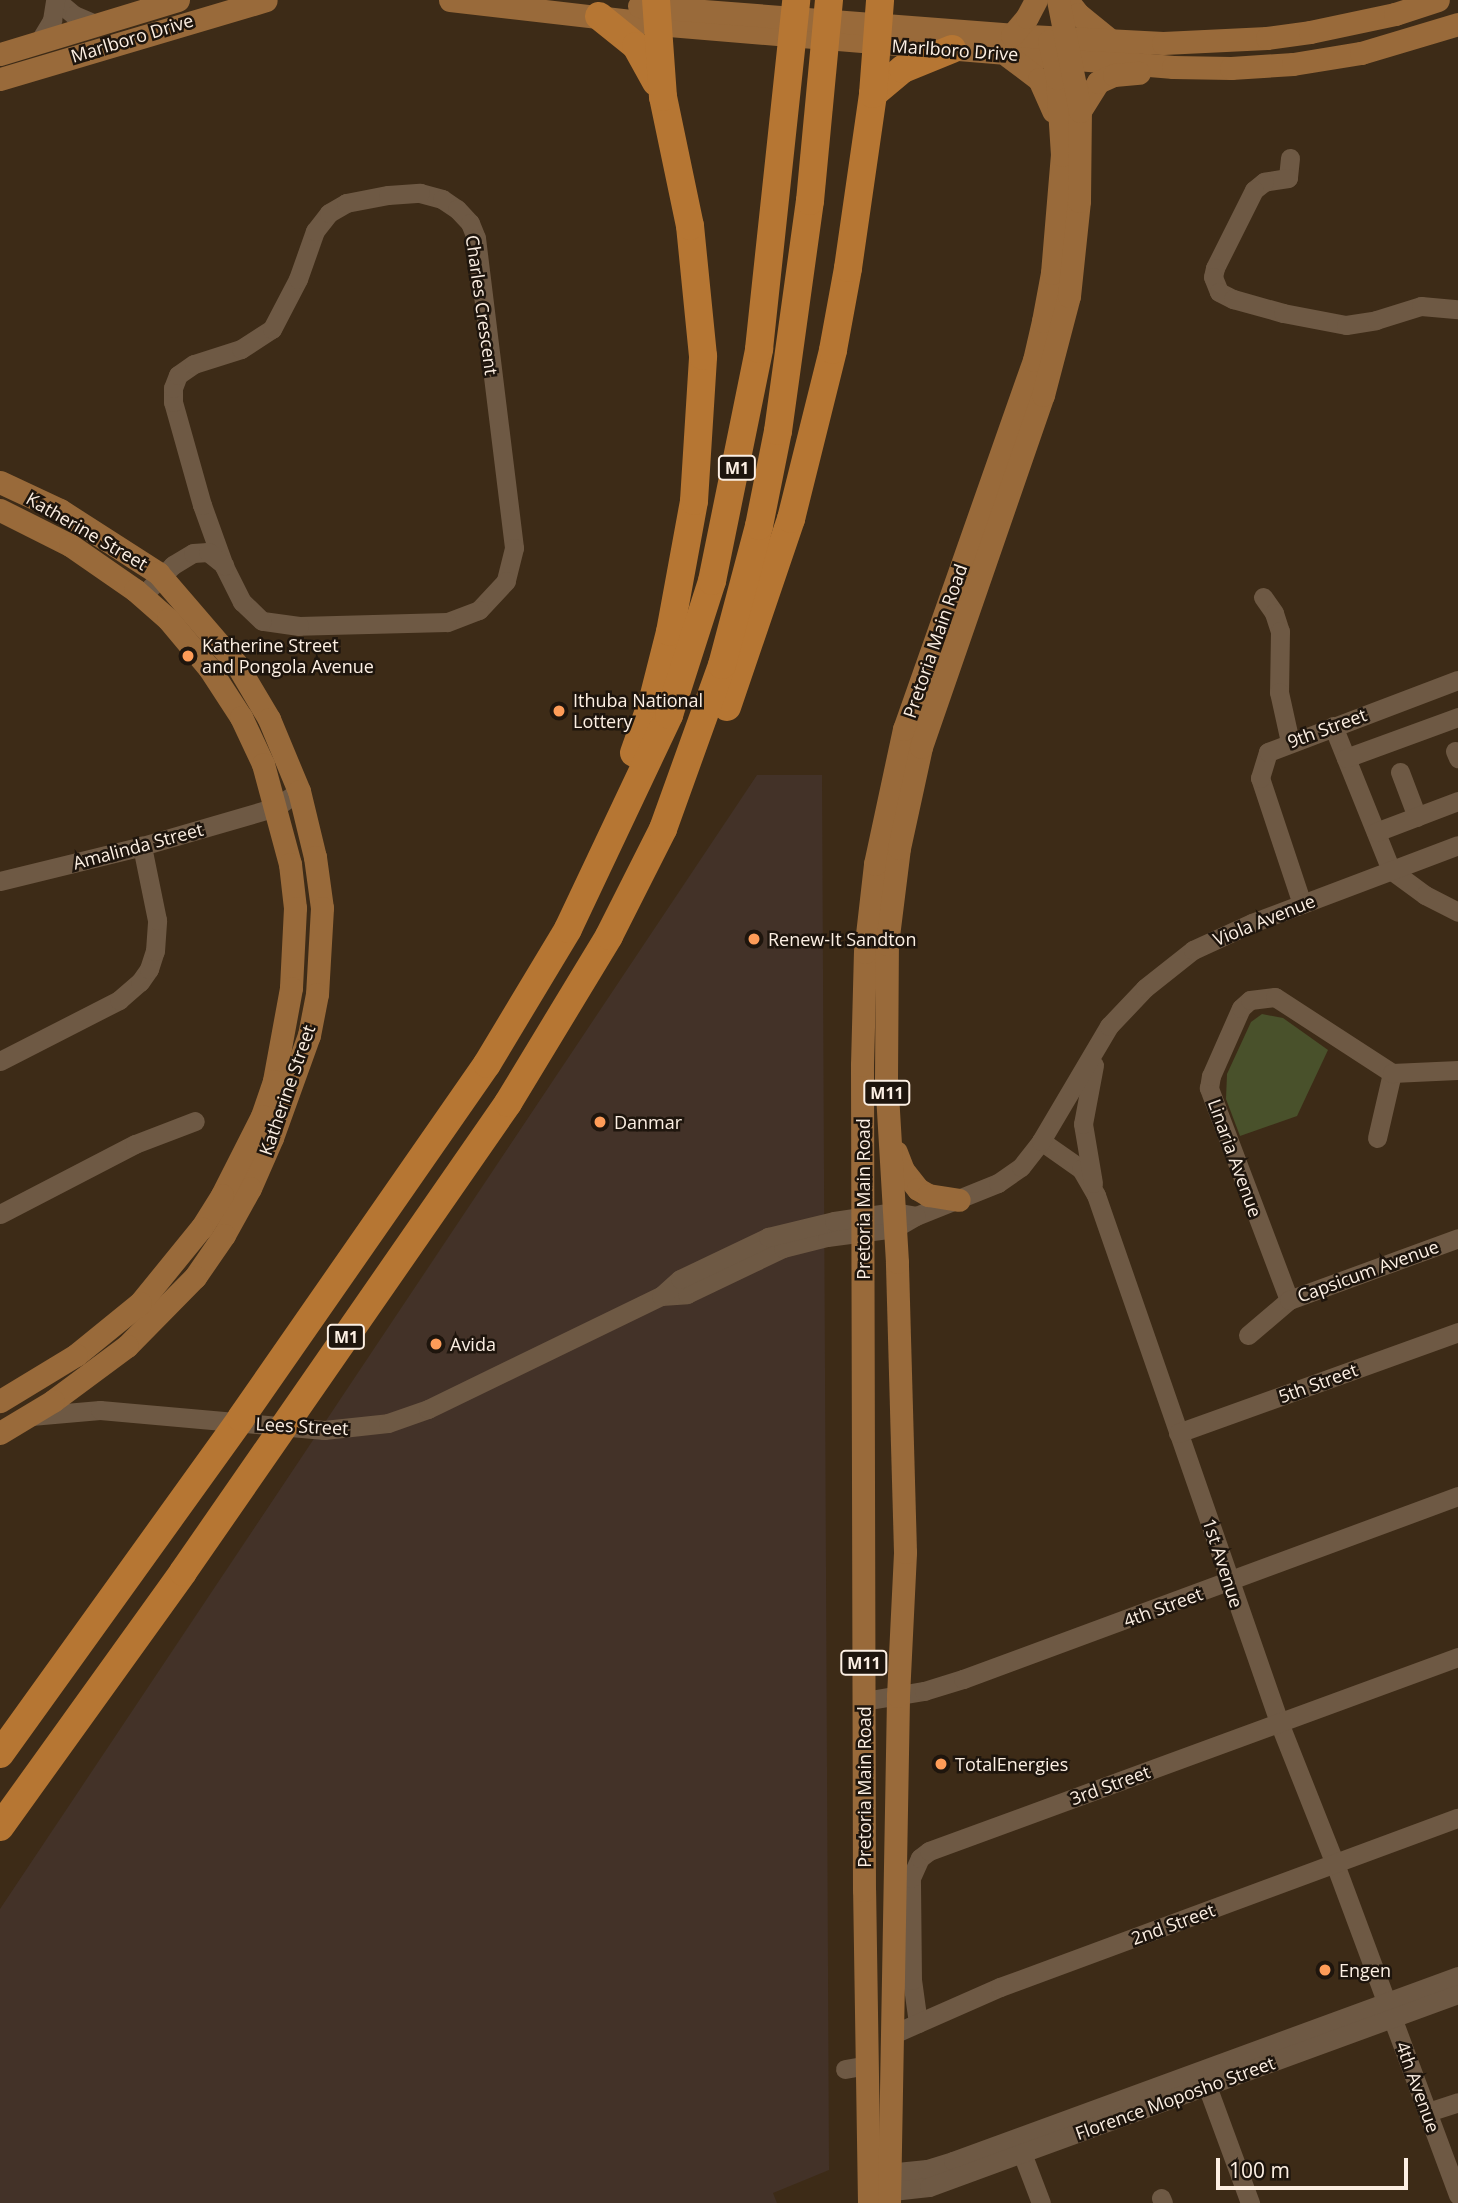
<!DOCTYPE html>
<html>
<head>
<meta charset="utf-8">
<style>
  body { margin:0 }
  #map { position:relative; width:1458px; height:2203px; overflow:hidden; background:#3d2b17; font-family:"Open Sans",sans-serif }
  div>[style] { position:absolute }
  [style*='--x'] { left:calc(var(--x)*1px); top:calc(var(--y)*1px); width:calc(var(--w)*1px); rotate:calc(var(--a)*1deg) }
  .industrial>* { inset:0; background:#433228 }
  .green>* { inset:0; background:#49512b }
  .minor>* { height:19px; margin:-9.5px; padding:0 9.5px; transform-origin:9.5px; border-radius:9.5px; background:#6e5944 }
  .major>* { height:23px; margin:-11.5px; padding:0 11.5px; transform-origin:11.5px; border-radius:11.5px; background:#996a3a }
  .highway>* { height:28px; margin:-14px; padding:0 14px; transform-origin:14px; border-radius:14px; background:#b67633 }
  .dots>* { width:19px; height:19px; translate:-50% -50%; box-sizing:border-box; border:4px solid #1e150d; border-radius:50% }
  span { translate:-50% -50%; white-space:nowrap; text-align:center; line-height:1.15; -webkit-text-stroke:5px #1e150d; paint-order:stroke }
  .shield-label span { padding:2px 5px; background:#1e150d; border:2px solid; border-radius:5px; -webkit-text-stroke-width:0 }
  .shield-label { font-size:16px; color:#fcefe3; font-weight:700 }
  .street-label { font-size:18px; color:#fcefe3 }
  .poi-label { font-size:18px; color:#fcefe3 }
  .left { translate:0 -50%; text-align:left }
  .scale { position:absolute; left:1216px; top:2158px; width:192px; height:32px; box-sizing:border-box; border:4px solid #fcefe3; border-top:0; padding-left:9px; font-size:21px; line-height:24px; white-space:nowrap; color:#fcefe3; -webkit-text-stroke:5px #1e150d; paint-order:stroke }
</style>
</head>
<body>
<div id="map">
  <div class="industrial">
    <div style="clip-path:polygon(757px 775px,822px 775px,829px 2170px,773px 2193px,777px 2203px,0 2203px,0 1909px)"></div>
  </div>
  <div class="green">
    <div style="clip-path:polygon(1262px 1014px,1283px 1018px,1328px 1050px,1297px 1116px,1240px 1136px,1226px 1099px,1227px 1074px,1251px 1022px)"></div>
  </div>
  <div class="minor">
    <div style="--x:56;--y:0;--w:23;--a:40"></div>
    <div style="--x:74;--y:15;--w:23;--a:23"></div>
    <div style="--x:39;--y:42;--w:26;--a:-59"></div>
    <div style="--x:52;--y:20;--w:20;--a:-81"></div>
    <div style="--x:1290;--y:158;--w:20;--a:96"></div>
    <div style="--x:1288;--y:178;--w:24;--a:171"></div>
    <div style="--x:1264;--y:182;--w:13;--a:141"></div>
    <div style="--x:1254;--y:190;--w:87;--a:116.6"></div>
    <div style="--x:1215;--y:268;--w:9;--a:103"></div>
    <div style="--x:1213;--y:277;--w:16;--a:68"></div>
    <div style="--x:1219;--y:292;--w:16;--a:27"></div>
    <div style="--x:1233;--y:299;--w:52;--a:15.6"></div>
    <div style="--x:1283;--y:313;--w:64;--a:10.8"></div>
    <div style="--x:1346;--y:325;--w:30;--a:-9"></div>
    <div style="--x:1376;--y:320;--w:47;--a:-17.3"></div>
    <div style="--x:1421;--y:306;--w:37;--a:5"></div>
    <div style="--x:420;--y:193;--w:23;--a:15"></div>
    <div style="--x:442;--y:199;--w:18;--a:34"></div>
    <div style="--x:457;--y:209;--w:19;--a:47"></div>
    <div style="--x:470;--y:223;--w:16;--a:68"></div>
    <div style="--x:476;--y:238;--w:312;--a:83"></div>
    <div style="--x:514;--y:548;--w:34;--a:104"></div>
    <div style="--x:506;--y:581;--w:40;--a:133"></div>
    <div style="--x:479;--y:610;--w:34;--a:159"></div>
    <div style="--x:447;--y:622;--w:148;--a:178.5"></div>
    <div style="--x:299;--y:626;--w:37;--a:-172"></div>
    <div style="--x:262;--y:621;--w:28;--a:-136"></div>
    <div style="--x:242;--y:602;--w:40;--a:-116.6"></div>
    <div style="--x:224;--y:566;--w:65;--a:-109.8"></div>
    <div style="--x:202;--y:505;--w:107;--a:-105.7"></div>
    <div style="--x:173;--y:402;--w:14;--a:-90"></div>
    <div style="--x:173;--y:388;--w:14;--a:-69"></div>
    <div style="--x:178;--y:375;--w:19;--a:-35"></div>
    <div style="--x:194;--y:364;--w:49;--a:-17.7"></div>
    <div style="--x:241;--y:349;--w:37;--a:-33"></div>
    <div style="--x:272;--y:329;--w:56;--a:-62.5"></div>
    <div style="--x:298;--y:279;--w:51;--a:-70.5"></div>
    <div style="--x:315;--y:231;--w:23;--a:-52"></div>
    <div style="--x:329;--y:213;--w:20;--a:-30"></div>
    <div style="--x:346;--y:203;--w:43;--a:-10.8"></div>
    <div style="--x:388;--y:195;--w:32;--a:-4"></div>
    <div style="--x:142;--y:596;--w:44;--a:-45"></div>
    <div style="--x:173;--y:565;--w:23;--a:-31"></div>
    <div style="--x:193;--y:553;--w:15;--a:-4"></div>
    <div style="--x:208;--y:552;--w:21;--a:39"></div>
    <div style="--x:1263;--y:597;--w:19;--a:55"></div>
    <div style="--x:1274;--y:613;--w:19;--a:72"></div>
    <div style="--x:1280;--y:631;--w:61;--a:90.9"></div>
    <div style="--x:1279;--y:692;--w:51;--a:77.6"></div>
    <div style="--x:1333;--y:726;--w:155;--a:68.1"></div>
    <div style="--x:1391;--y:870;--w:42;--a:36.3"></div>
    <div style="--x:1425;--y:895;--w:37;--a:27"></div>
    <div style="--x:1455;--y:751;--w:8;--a:67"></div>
    <div style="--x:1346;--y:758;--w:119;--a:-20.1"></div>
    <div style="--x:1400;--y:772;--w:48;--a:69.3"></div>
    <div style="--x:1376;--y:832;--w:88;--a:-20.7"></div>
    <div style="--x:0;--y:881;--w:146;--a:-13.8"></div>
    <div style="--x:142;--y:846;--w:140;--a:-16.2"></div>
    <div style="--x:276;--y:807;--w:28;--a:-35"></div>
    <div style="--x:1302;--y:904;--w:133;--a:-108.4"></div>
    <div style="--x:1260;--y:778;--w:27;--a:-73"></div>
    <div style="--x:1268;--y:752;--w:203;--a:-20.8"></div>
    <div style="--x:0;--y:1061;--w:134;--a:-27.1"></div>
    <div style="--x:119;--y:1000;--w:28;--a:-41"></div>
    <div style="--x:140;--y:982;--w:16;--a:-55"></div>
    <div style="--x:149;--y:969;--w:19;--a:-72"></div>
    <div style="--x:155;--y:951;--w:31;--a:-86"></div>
    <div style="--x:157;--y:920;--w:76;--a:-101.5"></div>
    <div style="--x:1377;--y:1138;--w:67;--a:-77"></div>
    <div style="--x:1041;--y:1141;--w:49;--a:35"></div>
    <div style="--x:1081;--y:1169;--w:30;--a:60"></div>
    <div style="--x:1096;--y:1195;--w:561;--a:70.85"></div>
    <div style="--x:1280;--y:1725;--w:149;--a:68.4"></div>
    <div style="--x:1335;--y:1864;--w:353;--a:69.6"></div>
    <div style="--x:1093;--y:1183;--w:60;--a:-99.6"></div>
    <div style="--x:1083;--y:1124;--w:60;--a:-79.4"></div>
    <div style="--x:0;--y:1214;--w:152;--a:-27.4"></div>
    <div style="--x:135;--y:1144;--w:64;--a:-21"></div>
    <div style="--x:661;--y:1296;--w:26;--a:-4"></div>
    <div style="--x:687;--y:1294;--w:106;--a:-25.6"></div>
    <div style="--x:783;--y:1248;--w:45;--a:-14"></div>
    <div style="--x:827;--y:1237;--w:69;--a:-7.5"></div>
    <div style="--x:895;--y:1228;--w:24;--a:-30"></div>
    <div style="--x:916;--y:1216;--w:88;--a:-21.9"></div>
    <div style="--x:998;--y:1183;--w:28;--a:-35"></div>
    <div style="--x:1021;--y:1167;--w:33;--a:-52"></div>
    <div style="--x:1041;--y:1141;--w:134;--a:-59.4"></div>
    <div style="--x:1109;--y:1026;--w:52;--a:-46.5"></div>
    <div style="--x:1145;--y:988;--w:61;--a:-38.4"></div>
    <div style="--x:1193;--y:950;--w:65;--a:-24.6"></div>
    <div style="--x:1252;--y:923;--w:220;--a:-20.7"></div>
    <div style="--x:1289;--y:1300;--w:227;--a:-110.7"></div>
    <div style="--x:1209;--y:1088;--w:12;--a:-81"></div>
    <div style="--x:1211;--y:1076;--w:74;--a:-66.2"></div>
    <div style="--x:1241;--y:1008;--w:12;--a:-42"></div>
    <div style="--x:1250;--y:1000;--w:25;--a:-7"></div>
    <div style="--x:1275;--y:997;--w:140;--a:33"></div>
    <div style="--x:1392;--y:1073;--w:66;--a:-2.6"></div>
    <div style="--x:1248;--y:1335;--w:54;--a:-40.5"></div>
    <div style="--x:1289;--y:1300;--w:180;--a:-20.1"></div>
    <div style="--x:31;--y:1416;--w:69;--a:-5"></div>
    <div style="--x:100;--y:1410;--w:225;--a:5.1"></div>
    <div style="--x:324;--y:1430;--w:64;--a:-6.2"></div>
    <div style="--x:388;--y:1423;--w:42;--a:-19.3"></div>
    <div style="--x:428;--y:1409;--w:259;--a:-25.9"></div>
    <div style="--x:661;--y:1296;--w:25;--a:-42"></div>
    <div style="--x:680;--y:1279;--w:98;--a:-25.5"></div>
    <div style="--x:768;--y:1237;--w:68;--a:-13.6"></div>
    <div style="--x:834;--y:1221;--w:61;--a:-8.5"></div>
    <div style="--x:894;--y:1212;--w:22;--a:10"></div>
    <div style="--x:1178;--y:1433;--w:298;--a:-19.8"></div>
    <div style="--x:864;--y:1701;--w:61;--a:-9.5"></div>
    <div style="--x:924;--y:1691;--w:41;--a:-17.1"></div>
    <div style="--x:963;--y:1679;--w:528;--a:-20.29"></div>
    <div style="--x:918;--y:2023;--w:43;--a:-97.9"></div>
    <div style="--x:912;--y:1980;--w:102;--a:-90.6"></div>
    <div style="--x:911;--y:1878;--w:22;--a:-66"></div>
    <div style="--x:920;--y:1858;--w:11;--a:-38"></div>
    <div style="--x:929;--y:1851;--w:563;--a:-20.14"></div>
    <div style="--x:891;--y:2035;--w:119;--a:-23.8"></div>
    <div style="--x:1000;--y:1987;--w:488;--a:-20.3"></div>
    <div style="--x:845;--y:2069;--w:23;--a:-10"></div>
    <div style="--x:1207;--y:2086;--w:125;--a:69.8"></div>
    <div style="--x:1428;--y:2112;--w:32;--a:-18"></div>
    <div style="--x:1022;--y:2153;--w:53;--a:69.2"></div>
    <div style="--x:877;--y:2174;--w:50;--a:-5.7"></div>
    <div style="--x:927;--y:2169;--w:27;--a:-17"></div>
    <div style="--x:953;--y:2161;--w:538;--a:-20.12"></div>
    <div style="--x:874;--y:2193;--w:55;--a:-6.2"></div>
    <div style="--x:929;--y:2187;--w:563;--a:-20.04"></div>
    <div style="--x:1161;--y:2198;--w:5;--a:68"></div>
  </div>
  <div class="major">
    <div style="--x:450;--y:0;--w:208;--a:6.6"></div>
    <div style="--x:657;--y:24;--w:518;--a:4.76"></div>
    <div style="--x:1173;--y:67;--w:58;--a:1"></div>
    <div style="--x:1231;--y:68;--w:62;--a:-3.7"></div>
    <div style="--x:1293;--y:64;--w:69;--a:-9.2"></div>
    <div style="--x:1361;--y:53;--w:101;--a:-16.6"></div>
    <div style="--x:1067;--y:0;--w:18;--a:52"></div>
    <div style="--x:1078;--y:14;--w:40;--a:39"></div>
    <div style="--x:639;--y:6;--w:374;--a:4.4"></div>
    <div style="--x:1012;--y:35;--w:151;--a:3"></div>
    <div style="--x:1163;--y:43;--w:104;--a:-2.8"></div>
    <div style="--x:1267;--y:38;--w:43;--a:-7.9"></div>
    <div style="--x:1310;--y:32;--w:87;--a:-12"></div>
    <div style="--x:1395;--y:14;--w:45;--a:-18"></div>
    <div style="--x:1012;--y:35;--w:23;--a:-50"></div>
    <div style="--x:1027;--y:17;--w:19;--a:-62"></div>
    <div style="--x:0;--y:54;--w:186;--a:-16.9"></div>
    <div style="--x:1008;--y:56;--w:39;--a:37"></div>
    <div style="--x:1039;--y:79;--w:35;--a:66"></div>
    <div style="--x:0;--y:79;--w:277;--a:-16.5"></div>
    <div style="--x:1080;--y:111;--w:34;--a:-58"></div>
    <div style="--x:1098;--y:82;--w:17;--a:-24"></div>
    <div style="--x:1114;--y:75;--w:25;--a:-5"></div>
    <div style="--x:0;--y:482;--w:66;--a:25"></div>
    <div style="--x:60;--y:510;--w:117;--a:32.7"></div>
    <div style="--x:158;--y:573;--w:121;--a:49.3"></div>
    <div style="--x:237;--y:665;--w:63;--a:59.3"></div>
    <div style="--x:269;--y:719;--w:78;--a:67.4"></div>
    <div style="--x:299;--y:791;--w:68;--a:76.4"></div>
    <div style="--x:315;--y:857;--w:51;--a:82.2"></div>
    <div style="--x:322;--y:908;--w:86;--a:93.3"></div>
    <div style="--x:317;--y:994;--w:42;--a:101"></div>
    <div style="--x:309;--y:1035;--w:109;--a:109.8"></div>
    <div style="--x:272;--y:1138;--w:55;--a:113.7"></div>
    <div style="--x:250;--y:1188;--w:54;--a:119"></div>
    <div style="--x:224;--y:1235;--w:51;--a:124.6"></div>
    <div style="--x:195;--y:1277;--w:97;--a:134.6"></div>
    <div style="--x:127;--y:1346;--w:92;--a:143.4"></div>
    <div style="--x:53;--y:1401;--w:62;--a:148.9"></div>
    <div style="--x:0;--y:510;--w:78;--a:26.6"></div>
    <div style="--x:70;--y:545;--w:79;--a:34.7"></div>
    <div style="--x:135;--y:590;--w:44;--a:41.3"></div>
    <div style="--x:168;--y:619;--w:64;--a:50.1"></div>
    <div style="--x:209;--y:668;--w:59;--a:56.9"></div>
    <div style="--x:241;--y:717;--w:52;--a:64.9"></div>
    <div style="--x:263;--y:764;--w:104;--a:74.9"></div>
    <div style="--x:290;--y:864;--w:44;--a:83.5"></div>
    <div style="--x:295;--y:908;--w:80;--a:92.9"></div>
    <div style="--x:291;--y:988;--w:95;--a:100.4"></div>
    <div style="--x:274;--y:1081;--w:37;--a:109"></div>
    <div style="--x:262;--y:1116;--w:89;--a:116.9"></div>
    <div style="--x:222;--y:1195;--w:39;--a:122"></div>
    <div style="--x:201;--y:1228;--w:97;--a:129.1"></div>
    <div style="--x:140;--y:1303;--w:82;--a:140.9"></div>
    <div style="--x:76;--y:1355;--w:89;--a:148.8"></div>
    <div style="--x:896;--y:1152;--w:19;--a:69"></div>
    <div style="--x:903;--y:1170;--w:24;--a:52"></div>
    <div style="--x:918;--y:1189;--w:12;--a:31"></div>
    <div style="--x:928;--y:1195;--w:31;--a:9"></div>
    <div style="--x:869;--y:2203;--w:313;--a:-90.9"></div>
    <div style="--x:864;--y:1890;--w:825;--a:-90.14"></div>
    <div style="--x:862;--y:1065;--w:113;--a:-88.5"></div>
    <div style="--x:865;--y:952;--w:89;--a:-83.5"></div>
    <div style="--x:875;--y:864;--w:138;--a:-77.9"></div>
    <div style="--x:904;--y:729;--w:391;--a:-70.6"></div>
    <div style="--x:1034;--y:360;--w:40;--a:-77"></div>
    <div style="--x:1043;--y:321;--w:49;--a:-79.4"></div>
    <div style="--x:1052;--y:273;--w:118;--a:-85.2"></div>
    <div style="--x:1062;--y:155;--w:77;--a:-93.7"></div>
    <div style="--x:1057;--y:78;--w:38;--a:-102"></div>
    <div style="--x:889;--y:2203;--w:507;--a:-88.98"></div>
    <div style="--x:898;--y:1696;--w:144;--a:-87.2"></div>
    <div style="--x:905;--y:1552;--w:290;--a:-91.6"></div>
    <div style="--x:897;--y:1262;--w:183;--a:-93.4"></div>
    <div style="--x:886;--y:1079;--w:135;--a:-89.6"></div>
    <div style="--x:887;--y:944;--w:97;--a:-82.9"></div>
    <div style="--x:899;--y:848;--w:103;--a:-77.7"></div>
    <div style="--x:921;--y:747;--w:373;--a:-70.9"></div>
    <div style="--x:1043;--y:395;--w:102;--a:-75.3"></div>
    <div style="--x:1069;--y:296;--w:96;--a:-84"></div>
    <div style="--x:1079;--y:201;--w:90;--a:-89.4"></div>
    <div style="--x:1080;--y:111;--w:113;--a:-101.2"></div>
  </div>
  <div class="highway">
    <div style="--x:599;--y:16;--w:48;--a:39"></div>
    <div style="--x:636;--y:46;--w:41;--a:60.9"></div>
    <div style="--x:873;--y:94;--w:39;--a:-40"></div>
    <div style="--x:903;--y:69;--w:53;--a:-22.2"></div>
    <div style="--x:727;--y:707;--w:199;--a:-71.2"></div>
    <div style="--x:791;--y:519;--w:174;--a:-76"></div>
    <div style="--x:833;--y:350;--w:83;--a:-79.6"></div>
    <div style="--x:848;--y:268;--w:176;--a:-81.8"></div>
    <div style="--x:873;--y:94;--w:94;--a:-85.7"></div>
    <div style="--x:634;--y:753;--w:57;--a:-70.6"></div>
    <div style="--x:653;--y:699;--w:69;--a:-75.8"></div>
    <div style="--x:670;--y:632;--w:133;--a:-79.6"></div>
    <div style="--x:694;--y:501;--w:145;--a:-86.4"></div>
    <div style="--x:703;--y:356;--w:131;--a:-95.7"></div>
    <div style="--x:690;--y:226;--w:132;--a:-101.8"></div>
    <div style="--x:663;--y:97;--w:97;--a:-94.1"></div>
    <div style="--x:0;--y:1754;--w:413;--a:-54.3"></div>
    <div style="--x:241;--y:1418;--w:431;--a:-55.2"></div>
    <div style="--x:487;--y:1064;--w:157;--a:-59"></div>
    <div style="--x:568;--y:929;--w:237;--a:-64.7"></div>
    <div style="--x:669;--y:715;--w:141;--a:-72.2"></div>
    <div style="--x:712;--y:581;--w:237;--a:-78.5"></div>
    <div style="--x:759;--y:349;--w:351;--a:-83.9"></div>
    <div style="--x:0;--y:1827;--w:314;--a:-54.3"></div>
    <div style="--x:183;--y:1572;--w:571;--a:-55.28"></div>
    <div style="--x:508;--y:1103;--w:195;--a:-58.8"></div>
    <div style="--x:609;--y:936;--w:120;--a:-63.2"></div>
    <div style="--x:663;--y:829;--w:174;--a:-70.2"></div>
    <div style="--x:722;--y:665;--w:144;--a:-75.1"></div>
    <div style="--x:759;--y:526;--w:97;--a:-78.7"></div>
    <div style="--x:778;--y:431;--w:232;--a:-82.1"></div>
    <div style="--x:810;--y:201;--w:202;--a:-84.6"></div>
  </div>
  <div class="dots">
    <div style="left:188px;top:656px;background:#fe9c58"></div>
    <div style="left:559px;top:711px;background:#fe9c58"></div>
    <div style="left:754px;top:939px;background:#fe9c58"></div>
    <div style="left:600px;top:1122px;background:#fe9c58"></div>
    <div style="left:436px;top:1344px;background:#fe9c58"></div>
    <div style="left:941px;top:1764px;background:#fe9c58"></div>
    <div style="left:1325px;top:1970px;background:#fe9c58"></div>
  </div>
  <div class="shield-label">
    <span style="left:737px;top:468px">M1</span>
    <span style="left:887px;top:1093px">M11</span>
    <span style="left:346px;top:1337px">M1</span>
    <span style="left:864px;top:1663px">M11</span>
  </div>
  <div class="street-label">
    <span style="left:132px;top:38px;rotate:-17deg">Marlboro Drive</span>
    <span style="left:955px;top:50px;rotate:4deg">Marlboro Drive</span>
    <span style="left:482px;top:305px;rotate:82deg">Charles Crescent</span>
    <span style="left:87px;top:531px;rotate:30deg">Katherine Street</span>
    <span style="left:935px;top:641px;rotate:-71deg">Pretoria Main Road</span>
    <span style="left:1327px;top:728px;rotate:-20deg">9th Street</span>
    <span style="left:138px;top:846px;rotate:-15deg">Amalinda Street</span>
    <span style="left:1264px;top:920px;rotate:-22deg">Viola Avenue</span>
    <span style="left:287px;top:1090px;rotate:-71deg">Katherine Street</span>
    <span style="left:1235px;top:1158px;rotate:70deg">Linaria Avenue</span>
    <span style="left:863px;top:1199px;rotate:-90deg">Pretoria Main Road</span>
    <span style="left:1368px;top:1271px;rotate:-20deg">Capsicum Avenue</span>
    <span style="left:1318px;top:1383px;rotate:-20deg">5th Street</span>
    <span style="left:302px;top:1426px;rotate:3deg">Lees Street</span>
    <span style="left:1223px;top:1563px;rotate:72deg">1st Avenue</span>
    <span style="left:1163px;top:1607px;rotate:-20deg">4th Street</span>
    <span style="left:1110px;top:1785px;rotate:-20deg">3rd Street</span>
    <span style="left:864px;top:1787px;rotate:-90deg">Pretoria Main Road</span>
    <span style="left:1173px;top:1924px;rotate:-20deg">2nd Street</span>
    <span style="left:1418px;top:2087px;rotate:70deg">4th Avenue</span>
    <span style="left:1175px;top:2098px;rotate:-20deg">Florence Moposho Street</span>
  </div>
  <div class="poi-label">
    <span class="left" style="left:202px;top:656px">Katherine Street<br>and Pongola Avenue</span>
    <span class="left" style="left:573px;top:711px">Ithuba National<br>Lottery</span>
    <span class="left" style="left:768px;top:939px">Renew-It Sandton</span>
    <span class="left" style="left:614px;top:1122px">Danmar</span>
    <span class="left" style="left:450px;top:1344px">Avida</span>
    <span class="left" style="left:955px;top:1764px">TotalEnergies</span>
    <span class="left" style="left:1339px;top:1970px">Engen</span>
  </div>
  <div class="scale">100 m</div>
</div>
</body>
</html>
